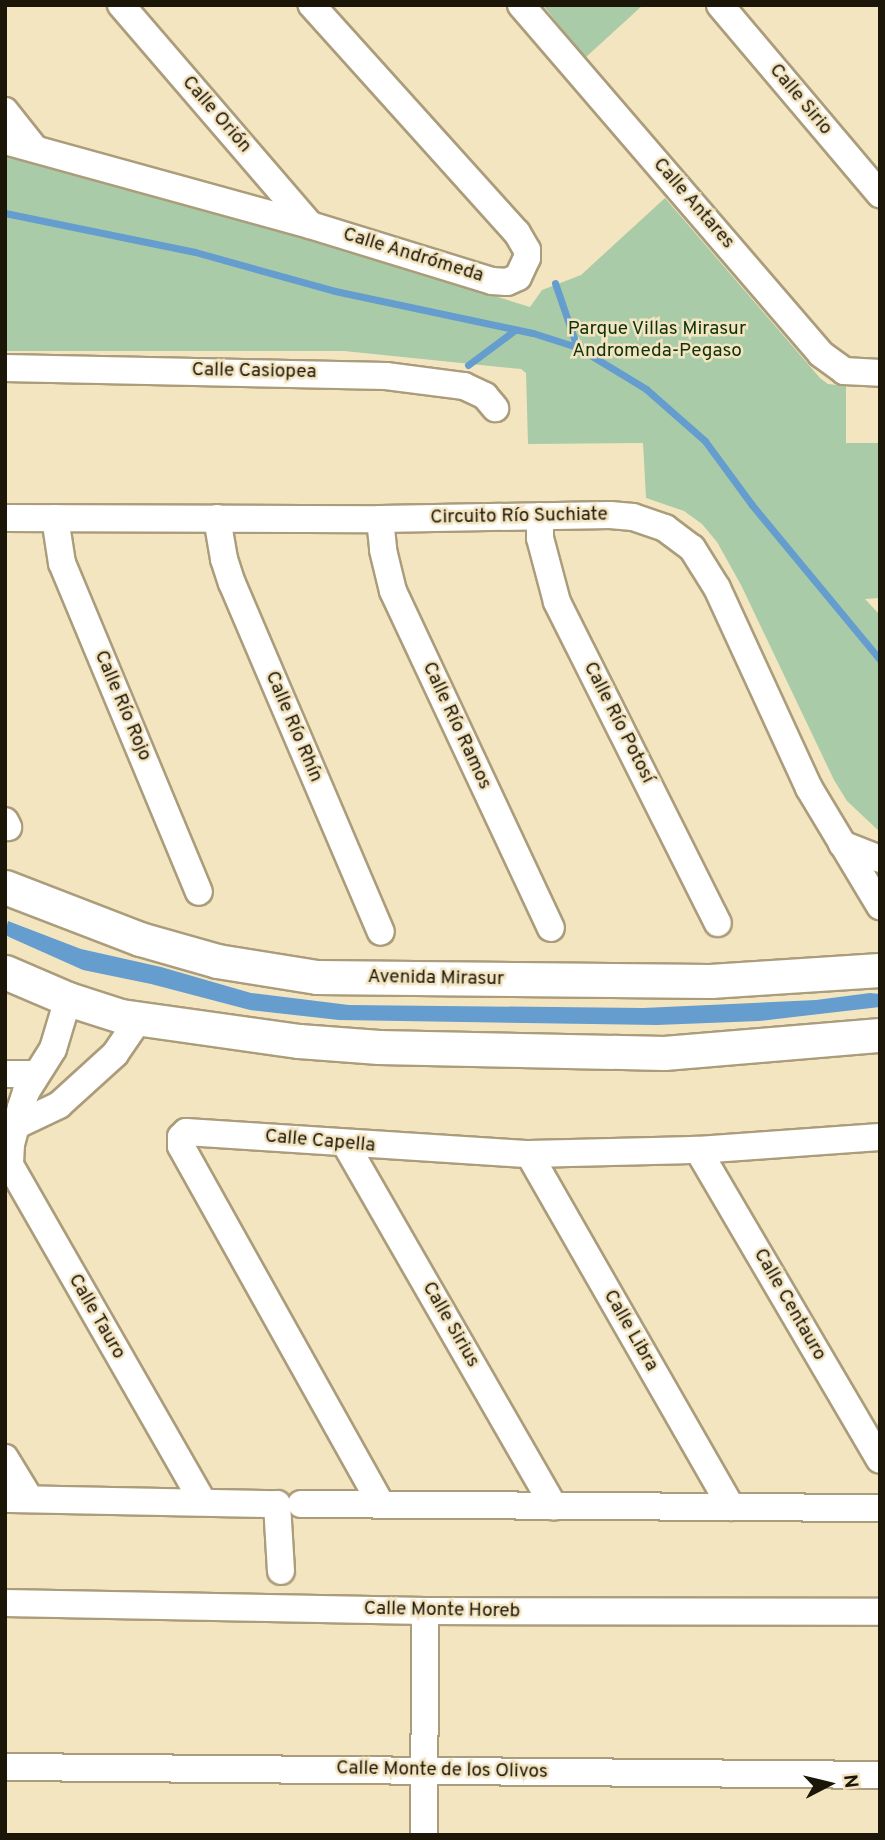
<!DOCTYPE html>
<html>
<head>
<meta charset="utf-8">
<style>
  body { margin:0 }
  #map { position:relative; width:885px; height:1840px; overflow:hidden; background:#f4e5c1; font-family:Overpass,sans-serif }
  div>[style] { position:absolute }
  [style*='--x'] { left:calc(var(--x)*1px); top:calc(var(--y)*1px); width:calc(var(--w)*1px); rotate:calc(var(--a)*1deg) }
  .green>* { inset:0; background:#aacba8 }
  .water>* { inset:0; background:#649dce }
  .stream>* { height:7px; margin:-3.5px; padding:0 3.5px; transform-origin:3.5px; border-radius:3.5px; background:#649dce }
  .roads { filter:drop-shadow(2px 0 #ab9d7b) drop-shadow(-2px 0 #ab9d7b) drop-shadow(0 2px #ab9d7b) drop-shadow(0 -2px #ab9d7b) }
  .minor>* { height:26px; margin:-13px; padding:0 13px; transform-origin:13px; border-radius:13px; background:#fff }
  .tertiary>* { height:33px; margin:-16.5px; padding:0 16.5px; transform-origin:16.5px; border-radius:16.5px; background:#fff }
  span { translate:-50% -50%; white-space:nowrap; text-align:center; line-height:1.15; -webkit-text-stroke:5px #f4e5c1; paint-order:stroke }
  .street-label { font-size:19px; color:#1c1609 }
  .park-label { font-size:19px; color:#0e330e }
  .frame { position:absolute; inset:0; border:7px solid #1c1609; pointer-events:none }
  .north { position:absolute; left:794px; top:1749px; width:70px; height:70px; -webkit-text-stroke:5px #f4e5c1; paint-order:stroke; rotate:83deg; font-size:19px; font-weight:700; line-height:28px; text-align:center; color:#1c1609 }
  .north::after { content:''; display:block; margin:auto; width:24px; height:32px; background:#1c1609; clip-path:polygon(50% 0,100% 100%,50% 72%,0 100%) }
</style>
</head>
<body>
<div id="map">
  <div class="green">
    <div style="clip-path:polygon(543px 5px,643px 5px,585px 58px)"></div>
    <div style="clip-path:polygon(5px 154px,247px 220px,530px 307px,542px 290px,581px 275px,665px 198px,820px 378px,828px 384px,846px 386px,846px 443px,880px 443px,880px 598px,865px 599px,880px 615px,880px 832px,847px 801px,834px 780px,741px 585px,717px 542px,702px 524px,684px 511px,646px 498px,643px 443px,528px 444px,526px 373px,521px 369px,344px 351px,5px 351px)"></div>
  </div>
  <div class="water">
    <div style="clip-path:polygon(8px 921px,81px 949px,161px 967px,251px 993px,349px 1005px,643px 1008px,816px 1000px,870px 993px,880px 994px,880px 1007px,759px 1021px,657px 1025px,339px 1020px,250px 1010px,151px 984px,83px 970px,9px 937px,5px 934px)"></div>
  </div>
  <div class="stream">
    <div style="--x:5;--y:213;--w:194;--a:11.6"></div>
    <div style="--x:195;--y:252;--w:145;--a:15.6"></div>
    <div style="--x:335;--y:291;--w:202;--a:12"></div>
    <div style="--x:533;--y:333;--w:46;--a:17.7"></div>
    <div style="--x:577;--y:347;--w:81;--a:31.3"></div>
    <div style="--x:646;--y:389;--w:79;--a:41.4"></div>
    <div style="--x:705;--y:441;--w:79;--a:53.7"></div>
    <div style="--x:752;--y:505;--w:201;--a:50.4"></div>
    <div style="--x:555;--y:283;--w:68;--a:71"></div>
    <div style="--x:468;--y:365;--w:59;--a:-36.7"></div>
  </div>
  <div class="roads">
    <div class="minor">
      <div style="--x:121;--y:5;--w:290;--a:49.3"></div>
      <div style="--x:521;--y:5;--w:460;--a:49.3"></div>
      <div style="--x:821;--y:354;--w:29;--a:36"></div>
      <div style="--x:844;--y:371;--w:36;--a:3"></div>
      <div style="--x:720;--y:5;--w:248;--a:49.8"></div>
      <div style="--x:5;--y:111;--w:48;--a:51.7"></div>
      <div style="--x:5;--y:141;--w:316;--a:15.4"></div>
      <div style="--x:310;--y:225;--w:190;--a:17.1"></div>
      <div style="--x:492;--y:281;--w:15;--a:4"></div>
      <div style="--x:507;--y:282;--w:12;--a:-24"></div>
      <div style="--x:518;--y:277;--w:21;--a:-65"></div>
      <div style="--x:527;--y:258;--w:8;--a:-90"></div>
      <div style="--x:527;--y:250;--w:20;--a:-120"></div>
      <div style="--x:517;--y:233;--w:307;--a:-132"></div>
      <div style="--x:5;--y:368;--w:381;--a:1.2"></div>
      <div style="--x:386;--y:376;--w:79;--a:7.3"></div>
      <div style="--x:464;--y:386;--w:23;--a:25"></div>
      <div style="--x:485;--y:396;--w:16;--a:50"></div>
      <div style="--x:540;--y:516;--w:22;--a:90"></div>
      <div style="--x:540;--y:538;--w:66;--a:75.1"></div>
      <div style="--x:557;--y:602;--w:359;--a:63.4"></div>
      <div style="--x:5;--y:518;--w:375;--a:0.2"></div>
      <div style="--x:380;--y:519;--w:230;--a:-1"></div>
      <div style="--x:610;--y:515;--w:23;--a:5"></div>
      <div style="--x:633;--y:517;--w:34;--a:19"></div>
      <div style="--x:665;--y:528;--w:34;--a:37"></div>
      <div style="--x:692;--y:548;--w:47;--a:58"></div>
      <div style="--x:717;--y:588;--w:220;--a:65.3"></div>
      <div style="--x:809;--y:788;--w:138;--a:59"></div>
      <div style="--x:55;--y:518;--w:46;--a:81.2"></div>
      <div style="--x:62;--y:563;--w:356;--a:67.4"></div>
      <div style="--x:217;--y:518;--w:42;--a:80.3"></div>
      <div style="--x:224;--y:559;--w:25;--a:72"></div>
      <div style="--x:232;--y:583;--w:379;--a:66.9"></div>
      <div style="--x:380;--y:519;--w:31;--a:84"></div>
      <div style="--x:383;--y:550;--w:42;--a:76.3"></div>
      <div style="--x:393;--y:591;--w:372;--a:64.9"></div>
      <div style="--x:5;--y:821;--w:7;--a:63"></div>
      <div style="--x:842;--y:844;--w:41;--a:21.5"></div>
      <div style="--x:68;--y:999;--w:52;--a:106.7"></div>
      <div style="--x:53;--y:1049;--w:51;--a:122.1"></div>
      <div style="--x:26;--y:1092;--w:16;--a:108"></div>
      <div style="--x:21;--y:1107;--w:38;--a:105"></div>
      <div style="--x:11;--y:1144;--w:21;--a:93"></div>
      <div style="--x:10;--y:1165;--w:388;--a:60.2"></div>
      <div style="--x:5;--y:1074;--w:31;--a:0"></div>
      <div style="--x:15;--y:1126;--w:49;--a:-25.5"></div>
      <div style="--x:59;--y:1105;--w:76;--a:-42.3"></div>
      <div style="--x:115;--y:1054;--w:42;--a:-55.6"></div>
      <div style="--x:346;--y:1145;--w:417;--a:60.1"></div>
      <div style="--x:698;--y:1150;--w:359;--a:59.6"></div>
      <div style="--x:529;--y:1154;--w:407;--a:60.2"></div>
      <div style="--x:5;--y:1458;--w:48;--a:58.6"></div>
      <div style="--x:5;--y:1499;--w:272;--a:1.1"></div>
      <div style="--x:277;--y:1504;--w:67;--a:86.6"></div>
      <div style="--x:301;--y:1504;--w:579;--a:0.4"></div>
      <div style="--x:381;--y:1504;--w:410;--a:-119.2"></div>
      <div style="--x:181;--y:1146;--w:9;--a:-90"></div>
      <div style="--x:181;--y:1137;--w:7;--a:-45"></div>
      <div style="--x:186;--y:1132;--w:344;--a:3.7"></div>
      <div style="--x:529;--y:1154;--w:169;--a:-1.4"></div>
      <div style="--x:698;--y:1150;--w:182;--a:-4.1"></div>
      <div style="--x:5;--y:1603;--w:420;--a:1.1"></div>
      <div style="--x:425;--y:1611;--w:455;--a:0.1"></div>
      <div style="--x:5;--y:1767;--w:875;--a:0.52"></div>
      <div style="--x:424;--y:1835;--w:224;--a:-89.7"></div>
    </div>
    <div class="tertiary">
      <div style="--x:5;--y:887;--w:145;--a:21.1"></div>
      <div style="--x:140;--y:939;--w:80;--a:15.9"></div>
      <div style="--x:217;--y:961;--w:101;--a:9.1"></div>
      <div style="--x:317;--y:977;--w:393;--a:0.6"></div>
      <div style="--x:710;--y:981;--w:170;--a:-3.7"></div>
      <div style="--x:5;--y:972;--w:69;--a:23.2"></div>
      <div style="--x:68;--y:999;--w:56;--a:17.8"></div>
      <div style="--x:121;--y:1016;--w:180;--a:8"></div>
      <div style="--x:299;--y:1041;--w:80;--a:4.3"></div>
      <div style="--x:379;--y:1047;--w:285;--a:1.2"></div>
      <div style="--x:664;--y:1053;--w:217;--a:-4.8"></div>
    </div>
  </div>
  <div class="street-label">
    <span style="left:800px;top:100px;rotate:50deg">Calle Sirio</span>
    <span style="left:216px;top:115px;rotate:49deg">Calle Orión</span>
    <span style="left:693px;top:204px;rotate:49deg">Calle Antares</span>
    <span style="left:413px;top:256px;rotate:17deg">Calle Andrómeda</span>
    <span style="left:254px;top:372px;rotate:1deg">Calle Casiopea</span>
    <span style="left:519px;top:517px;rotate:-1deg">Circuito Río Suchiate</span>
    <span style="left:122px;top:706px;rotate:67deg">Calle Río Rojo</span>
    <span style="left:618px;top:723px;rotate:63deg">Calle Río Potosí</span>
    <span style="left:456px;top:726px;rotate:65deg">Calle Río Ramos</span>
    <span style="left:293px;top:727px;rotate:67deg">Calle Río Rhín</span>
    <span style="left:436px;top:979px;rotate:1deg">Avenida Mirasur</span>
    <span style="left:320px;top:1142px;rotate:5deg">Calle Capella</span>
    <span style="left:789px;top:1305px;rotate:60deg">Calle Centauro</span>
    <span style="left:96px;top:1317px;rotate:60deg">Calle Tauro</span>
    <span style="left:450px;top:1325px;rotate:60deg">Calle Sirius</span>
    <span style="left:630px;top:1331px;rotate:60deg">Calle Libra</span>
    <span style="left:442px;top:1611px;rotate:1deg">Calle Monte Horeb</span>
    <span style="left:442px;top:1771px;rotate:1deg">Calle Monte de los Olivos</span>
  </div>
  <div class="park-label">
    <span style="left:657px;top:341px">Parque Villas Mirasur<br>Andromeda-Pegaso</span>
  </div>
  <div class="frame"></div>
  <div class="north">N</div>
</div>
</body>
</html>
